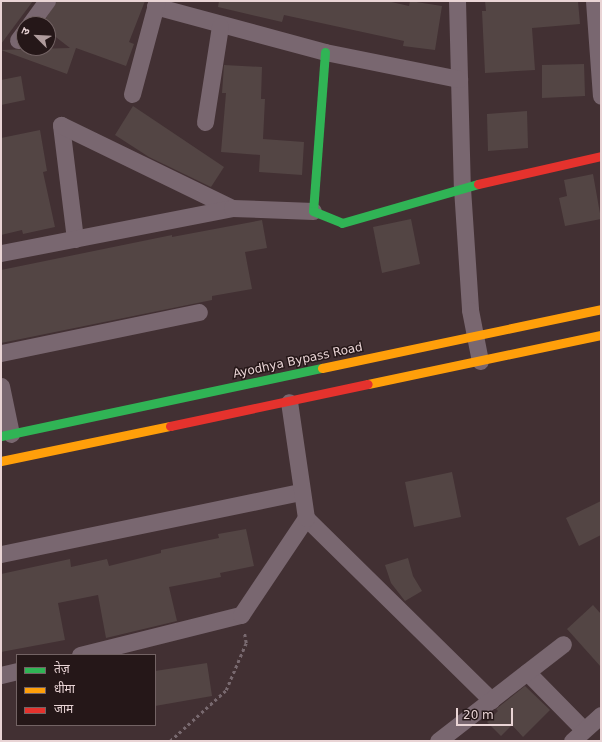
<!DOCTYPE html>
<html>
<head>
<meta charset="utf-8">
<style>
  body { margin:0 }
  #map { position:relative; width:602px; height:742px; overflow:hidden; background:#423033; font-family:"DejaVu Sans","Noto Sans Devanagari",sans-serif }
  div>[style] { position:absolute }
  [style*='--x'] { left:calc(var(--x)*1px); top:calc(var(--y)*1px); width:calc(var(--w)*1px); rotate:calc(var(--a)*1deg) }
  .building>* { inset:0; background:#534544 }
  .path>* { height:2.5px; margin-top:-1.25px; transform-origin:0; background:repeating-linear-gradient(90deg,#78696f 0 3px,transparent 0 6px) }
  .street>* { height:17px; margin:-8.5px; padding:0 8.5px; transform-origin:8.5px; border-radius:8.5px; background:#796770 }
  .fast>* { height:9px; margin:-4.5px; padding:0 4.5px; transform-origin:4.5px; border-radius:4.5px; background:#30b455 }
  .slow>* { height:9px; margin:-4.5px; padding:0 4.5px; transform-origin:4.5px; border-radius:4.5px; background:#ff9f0a }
  .jam>* { height:9px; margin:-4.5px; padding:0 4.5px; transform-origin:4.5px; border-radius:4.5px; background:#e5322d }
  span { translate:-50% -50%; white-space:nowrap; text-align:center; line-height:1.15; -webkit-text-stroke:3px #251718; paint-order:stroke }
  .street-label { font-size:12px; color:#e9d4d5 }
  .frame { position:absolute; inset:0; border:2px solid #e9d4d5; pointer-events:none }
  .legend { position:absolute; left:16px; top:654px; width:140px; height:72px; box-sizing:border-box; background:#251718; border:1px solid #736364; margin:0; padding:5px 7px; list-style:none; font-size:12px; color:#e9d4d5 }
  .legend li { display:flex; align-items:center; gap:8px; height:20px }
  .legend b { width:20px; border:1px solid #736364 }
  .north { position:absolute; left:16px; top:16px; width:40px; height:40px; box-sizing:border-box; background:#251718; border:1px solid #736364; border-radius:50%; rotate:294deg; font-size:11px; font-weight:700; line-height:16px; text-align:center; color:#e9d4d5 }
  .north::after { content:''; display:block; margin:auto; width:14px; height:18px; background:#af9b9c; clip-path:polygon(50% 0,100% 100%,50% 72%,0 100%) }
  .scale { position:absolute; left:456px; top:708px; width:57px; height:18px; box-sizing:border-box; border:2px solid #e9d4d5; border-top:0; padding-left:5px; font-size:12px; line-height:14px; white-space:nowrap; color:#e9d4d5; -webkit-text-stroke:3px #251718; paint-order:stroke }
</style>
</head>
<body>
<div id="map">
  <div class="building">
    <div style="clip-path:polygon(1px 1px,33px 1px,1px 44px)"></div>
    <div style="clip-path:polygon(57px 1px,145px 1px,129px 42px,134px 44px,126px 66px,76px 48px,67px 74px,1px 50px,70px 48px,48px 31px,48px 24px,42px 24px)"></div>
    <div style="clip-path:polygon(219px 1px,387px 1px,409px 6px,410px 1px,442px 6px,435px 50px,403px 46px,404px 41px,284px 15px,282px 22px,218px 7px)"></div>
    <div style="clip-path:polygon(485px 1px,578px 1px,580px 24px,532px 28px,535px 70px,485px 73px,482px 11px,486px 11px)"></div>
    <div style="clip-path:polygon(584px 64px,585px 96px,542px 98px,542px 65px)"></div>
    <div style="clip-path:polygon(224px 65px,262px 67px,261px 99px,265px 99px,263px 139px,304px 142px,302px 175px,259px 172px,260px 155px,221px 152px,226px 93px,222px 93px)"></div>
    <div style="clip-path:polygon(21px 76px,25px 100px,1px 105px,1px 80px)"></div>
    <div style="clip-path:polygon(133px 106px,224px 167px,211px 187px,149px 157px,115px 135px)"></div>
    <div style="clip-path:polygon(527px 111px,528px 148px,488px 151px,487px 114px)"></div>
    <div style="clip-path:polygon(40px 130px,47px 171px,43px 172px,55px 227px,23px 234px,22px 230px,1px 235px,1px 138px)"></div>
    <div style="clip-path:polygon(593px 174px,601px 219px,565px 226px,559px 198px,567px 196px,564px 180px)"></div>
    <div style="clip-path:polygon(411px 219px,420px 264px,382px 273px,373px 227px)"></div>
    <div style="clip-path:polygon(262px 220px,267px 248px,245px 252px,252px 289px,212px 296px,212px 300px,1px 343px,1px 270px,172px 235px,172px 237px)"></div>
    <div style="clip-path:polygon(452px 472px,461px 517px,414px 527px,405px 482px)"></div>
    <div style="clip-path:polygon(601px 501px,601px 535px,579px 546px,566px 518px)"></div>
    <div style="clip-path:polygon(246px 529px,254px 566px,220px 573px,221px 577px,169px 587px,177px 621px,106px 638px,98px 595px,58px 603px,65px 640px,1px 652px,1px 574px,70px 559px,71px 567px,107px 559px,109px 566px,161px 553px,161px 550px,219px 538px,218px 534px)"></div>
    <div style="clip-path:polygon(408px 558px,413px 576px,422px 591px,405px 601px,391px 583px,385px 565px)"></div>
    <div style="clip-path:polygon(593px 605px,601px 614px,601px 667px,567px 629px)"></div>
    <div style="clip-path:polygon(207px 663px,212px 696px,155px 706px,155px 671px)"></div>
    <div style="clip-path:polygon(525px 686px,550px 710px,523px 737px,512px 725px,501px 736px,487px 722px,498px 711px,496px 709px)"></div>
  </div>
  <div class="path">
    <div style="--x:170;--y:741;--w:76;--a:-42.3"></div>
    <div style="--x:226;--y:690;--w:51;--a:-66.9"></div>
    <div style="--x:246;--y:643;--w:11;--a:-100"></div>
  </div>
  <div class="street">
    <div style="--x:457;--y:1;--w:187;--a:88.5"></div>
    <div style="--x:462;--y:188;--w:122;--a:86.2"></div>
    <div style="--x:470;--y:310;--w:52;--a:78.9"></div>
    <div style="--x:594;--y:1;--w:95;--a:85.8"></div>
    <div style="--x:155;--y:6;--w:176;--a:15.1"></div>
    <div style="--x:325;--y:52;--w:137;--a:11.4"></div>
    <div style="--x:30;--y:24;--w:29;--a:-54"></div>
    <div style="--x:18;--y:40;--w:10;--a:-53"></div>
    <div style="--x:132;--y:94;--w:96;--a:-75"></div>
    <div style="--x:205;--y:122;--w:97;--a:-81.1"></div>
    <div style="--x:75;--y:239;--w:115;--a:-97"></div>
    <div style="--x:61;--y:125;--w:190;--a:25.9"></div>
    <div style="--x:1;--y:253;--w:235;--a:-11"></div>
    <div style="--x:232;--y:208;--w:81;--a:2.1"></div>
    <div style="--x:1;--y:353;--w:202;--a:-11.7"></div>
    <div style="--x:1;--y:386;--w:49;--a:78.2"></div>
    <div style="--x:306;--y:518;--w:260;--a:44.5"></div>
    <div style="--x:1;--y:554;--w:306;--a:-11.7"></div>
    <div style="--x:80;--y:655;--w:166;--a:-14"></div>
    <div style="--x:241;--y:615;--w:117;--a:-56.2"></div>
    <div style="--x:306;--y:518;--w:117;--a:-98.3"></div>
    <div style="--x:527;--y:672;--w:81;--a:45.5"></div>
    <div style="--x:1;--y:675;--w:16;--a:-14"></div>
    <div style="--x:438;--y:741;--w:158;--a:-37.8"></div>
    <div style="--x:572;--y:741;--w:39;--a:-42"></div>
  </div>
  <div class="fast">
    <div style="--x:325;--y:52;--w:159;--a:94.3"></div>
    <div style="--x:313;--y:211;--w:31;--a:22"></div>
    <div style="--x:342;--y:223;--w:141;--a:-16"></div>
    <div style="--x:1;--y:436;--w:328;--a:-12"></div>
  </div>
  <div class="slow">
    <div style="--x:322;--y:368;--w:285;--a:-11.9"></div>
    <div style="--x:368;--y:384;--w:238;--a:-11.9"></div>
    <div style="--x:1;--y:461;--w:173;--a:-11.7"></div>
  </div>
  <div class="jam">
    <div style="--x:478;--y:184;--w:126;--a:-12.8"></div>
    <div style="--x:170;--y:426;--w:202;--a:-12"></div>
  </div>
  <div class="street-label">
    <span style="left:298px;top:361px;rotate:-12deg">Ayodhya Bypass Road</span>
  </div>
  <div class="frame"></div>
  <ul class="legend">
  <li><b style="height:5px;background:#30b455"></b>तेज़</li>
  <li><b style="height:5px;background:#ff9f0a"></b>धीमा</li>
  <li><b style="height:5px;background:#e5322d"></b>जाम</li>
  </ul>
  <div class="north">उ</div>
  <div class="scale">20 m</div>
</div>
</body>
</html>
